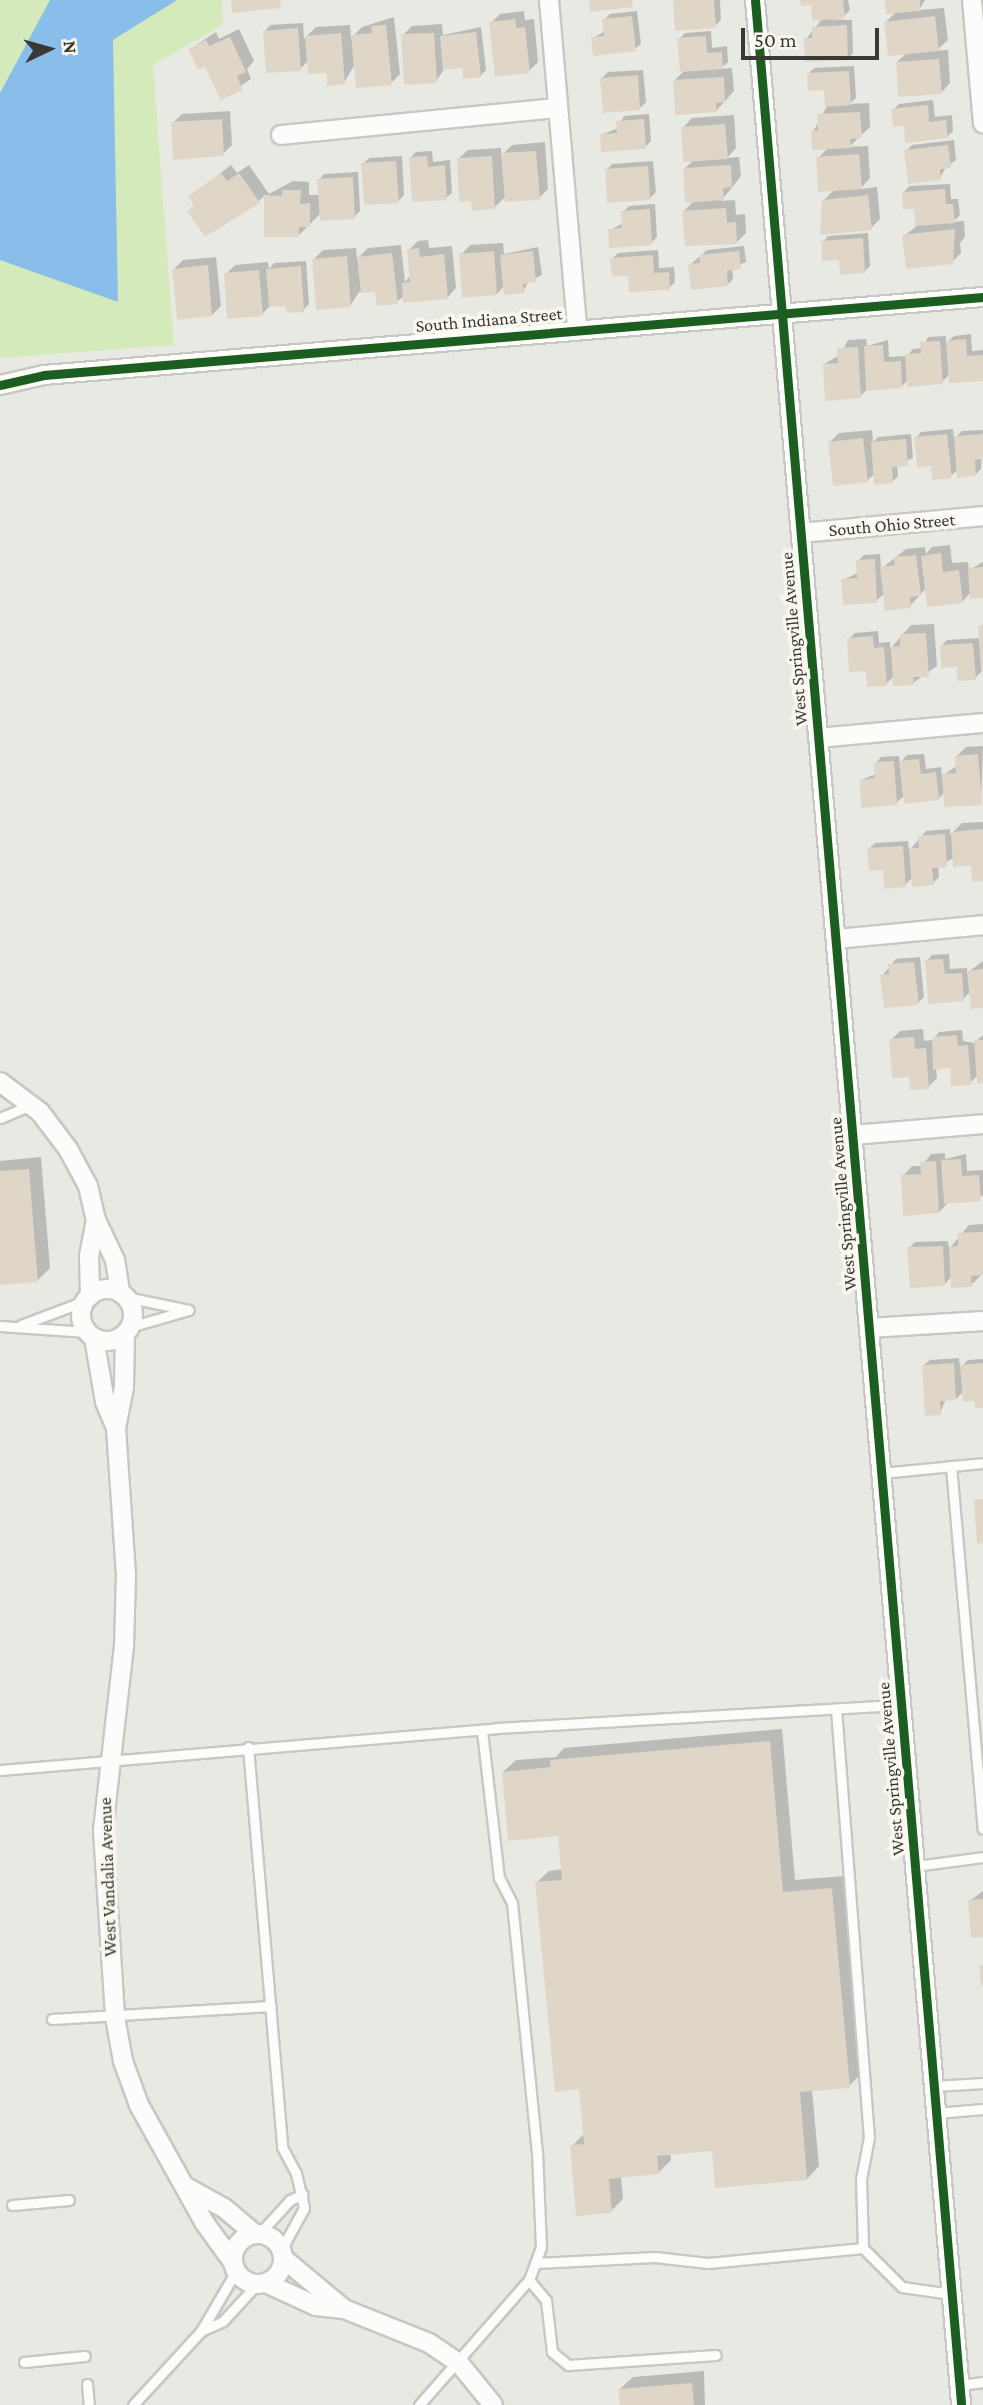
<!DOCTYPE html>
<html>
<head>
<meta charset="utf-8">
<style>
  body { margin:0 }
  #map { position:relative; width:983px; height:2405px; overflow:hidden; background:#e9e9e4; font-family:"Crimson Pro",serif }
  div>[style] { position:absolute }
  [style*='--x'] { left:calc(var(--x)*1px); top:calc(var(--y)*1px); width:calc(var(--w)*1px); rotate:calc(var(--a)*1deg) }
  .green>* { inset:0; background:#d5eabb }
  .water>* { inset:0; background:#8abeea }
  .shadow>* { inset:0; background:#0003 }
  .building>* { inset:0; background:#e0d6c8 }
  .roads { filter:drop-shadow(2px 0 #c7c7c3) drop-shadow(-2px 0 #c7c7c3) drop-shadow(0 2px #c7c7c3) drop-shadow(0 -2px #c7c7c3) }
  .lane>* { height:9px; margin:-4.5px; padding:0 4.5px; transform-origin:4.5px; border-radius:4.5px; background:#fcfcfb }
  .street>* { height:18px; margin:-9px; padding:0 9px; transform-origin:9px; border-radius:9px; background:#fcfcfb }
  .street>.ring { margin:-9px; padding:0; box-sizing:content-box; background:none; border:18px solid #fcfcfb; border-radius:50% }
  .cycleway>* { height:9px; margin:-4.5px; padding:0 4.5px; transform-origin:4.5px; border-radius:4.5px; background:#1b5e20 }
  span { translate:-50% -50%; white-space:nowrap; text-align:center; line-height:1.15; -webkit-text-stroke:7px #f9f7ee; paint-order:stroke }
  .street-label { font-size:18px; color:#393835 }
  .north { position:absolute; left:14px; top:14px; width:70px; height:70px; -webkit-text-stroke:5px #f9f7ee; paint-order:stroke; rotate:85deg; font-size:19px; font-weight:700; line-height:28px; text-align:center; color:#393835 }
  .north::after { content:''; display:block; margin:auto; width:24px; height:32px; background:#393835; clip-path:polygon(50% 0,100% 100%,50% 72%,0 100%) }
  .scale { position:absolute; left:741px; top:28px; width:138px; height:32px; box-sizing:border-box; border:4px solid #393835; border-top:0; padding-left:9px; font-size:21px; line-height:24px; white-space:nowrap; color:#393835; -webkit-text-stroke:5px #f9f7ee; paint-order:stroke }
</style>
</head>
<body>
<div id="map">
  <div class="green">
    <div style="clip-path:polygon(0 0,222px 0,223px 25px,153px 65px,174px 345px,0 358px)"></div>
  </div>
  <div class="water">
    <div style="clip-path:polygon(50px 0,177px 0,113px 40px,118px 302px,0 260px,0 93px)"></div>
  </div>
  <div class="shadow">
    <div style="clip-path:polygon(675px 0,720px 0,721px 20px,715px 26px)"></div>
    <div style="clip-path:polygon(802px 0,848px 0,850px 10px,844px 16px,822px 19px,852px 20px,853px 53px,847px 59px,806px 39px,822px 19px,812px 3px)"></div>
    <div style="clip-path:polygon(887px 0,925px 0,919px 10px,944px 8px,948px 40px,936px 51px,948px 50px,950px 83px,941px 93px,897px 62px,908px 52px,886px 22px,897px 11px)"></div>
    <div style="clip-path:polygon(524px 11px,525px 20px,534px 19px,538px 62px,529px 71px,491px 23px,500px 14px)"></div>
    <div style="clip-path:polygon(637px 11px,641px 44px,635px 49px,593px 38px,605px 31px,604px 20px,610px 14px)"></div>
    <div style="clip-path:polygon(394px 17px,400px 74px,391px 83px,356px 62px,344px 83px,309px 60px,300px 69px,265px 31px,270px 25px,303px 23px,304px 39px,316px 27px,350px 25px,351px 38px,362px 27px)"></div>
    <div style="clip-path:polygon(442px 24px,443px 35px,481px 27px,486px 70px,480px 76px,463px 66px,445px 68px,436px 81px,403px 35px,412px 26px)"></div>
    <div style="clip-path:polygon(239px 29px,254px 61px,247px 69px,251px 79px,222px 98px,206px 64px,190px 49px,216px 32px,219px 39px)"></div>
    <div style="clip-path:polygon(711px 31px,712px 48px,727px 46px,728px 62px,720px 69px,732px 68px,734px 91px,716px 111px,674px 81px,685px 70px,679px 39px,685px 33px)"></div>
    <div style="clip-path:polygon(854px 66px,856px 98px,849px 104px,869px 103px,870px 127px,849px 147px,868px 146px,870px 178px,860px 189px,877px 187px,880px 219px,871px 228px,823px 201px,835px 189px,818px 158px,828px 148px,813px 132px,827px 106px,826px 89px,808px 74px,814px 68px)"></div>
    <div style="clip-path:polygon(643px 70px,646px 102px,640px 108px,602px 78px,608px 72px)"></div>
    <div style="clip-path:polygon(933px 100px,935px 117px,952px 115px,953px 131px,948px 136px,905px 124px,893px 110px,899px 104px)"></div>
    <div style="clip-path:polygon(230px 111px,232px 145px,223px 154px,173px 123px,182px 114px)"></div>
    <div style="clip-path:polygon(649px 114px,651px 141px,645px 147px,601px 135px,618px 128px,624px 116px)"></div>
    <div style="clip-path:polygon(734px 115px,736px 148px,727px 158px,739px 157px,741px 176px,721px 201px,735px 200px,736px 215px,745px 214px,746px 233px,737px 242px,684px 211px,695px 200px,684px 169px,694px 160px,683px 128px,692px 118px)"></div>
    <div style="clip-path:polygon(954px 140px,956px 160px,946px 167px,940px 178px,906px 151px,912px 145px)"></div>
    <div style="clip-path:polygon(545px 142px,548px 189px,539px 198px,506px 196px,495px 207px,472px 199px,458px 159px,468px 150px,501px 148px,501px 156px,512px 145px)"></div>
    <div style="clip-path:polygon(432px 151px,433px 162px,450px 160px,452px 193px,446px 198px,410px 158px,416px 152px)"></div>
    <div style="clip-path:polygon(402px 156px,404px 195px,398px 201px,363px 164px,369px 158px)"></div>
    <div style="clip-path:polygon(653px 161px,656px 192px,650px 198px,607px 170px,612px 164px)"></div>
    <div style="clip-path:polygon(231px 165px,237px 173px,249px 165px,269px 194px,293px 181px,309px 182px,309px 195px,320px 195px,319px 180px,324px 174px,358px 172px,360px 211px,354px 217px,321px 213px,298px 236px,266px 235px,266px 194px,259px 201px,196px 205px,190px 197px)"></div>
    <div style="clip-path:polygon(950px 184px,951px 199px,958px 199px,960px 215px,953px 222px,964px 221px,965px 237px,960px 243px,961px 253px,952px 262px,904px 236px,917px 226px,916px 207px,904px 192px,909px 186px)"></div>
    <div style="clip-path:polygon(655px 204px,657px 237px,651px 243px,610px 230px,624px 223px,623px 212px,629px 206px)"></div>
    <div style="clip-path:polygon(868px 233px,870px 266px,864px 272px,823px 242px,828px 236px)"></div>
    <div style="clip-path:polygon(428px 240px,429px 248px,452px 246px,456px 288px,447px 298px,405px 295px,397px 302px,377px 290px,359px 292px,350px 306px,314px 259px,323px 250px,356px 248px,357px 259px,368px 248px,401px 245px,405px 282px,411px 275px,409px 250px,418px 241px)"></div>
    <div style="clip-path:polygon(503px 243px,504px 254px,538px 247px,542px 275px,529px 281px,523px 291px,505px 285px,497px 294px,461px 255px,470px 245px)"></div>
    <div style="clip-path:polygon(744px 246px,746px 262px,732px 268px,733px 279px,727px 285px,690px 265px,707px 250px)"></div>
    <div style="clip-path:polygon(658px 250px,659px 268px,674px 267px,675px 282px,669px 288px,629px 274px,612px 259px,618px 253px)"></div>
    <div style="clip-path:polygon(216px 257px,221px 306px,212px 315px,174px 269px,183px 260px)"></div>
    <div style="clip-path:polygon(306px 261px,309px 304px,303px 310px,287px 304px,271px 305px,262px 314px,226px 274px,235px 265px,268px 262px,269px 269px,274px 263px)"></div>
    <div style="clip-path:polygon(971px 334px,972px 351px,983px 350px,983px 379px,950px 374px,942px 382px,909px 379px,901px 387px,868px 389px,860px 396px,824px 364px,840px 355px,848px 340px,866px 339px,867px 346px,888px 340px,889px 357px,907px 356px,913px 349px,923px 348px,928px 337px,946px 336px,946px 343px,954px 336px)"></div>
    <div style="clip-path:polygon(953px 429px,954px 439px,962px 431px,983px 430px,981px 469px,976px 474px,958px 469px,951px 476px,932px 465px,916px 438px,921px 432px)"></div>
    <div style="clip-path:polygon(872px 430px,873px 442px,878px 437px,911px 434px,913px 458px,897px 465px,898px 476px,892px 482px,875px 473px,867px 481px,830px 442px,839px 433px)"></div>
    <div style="clip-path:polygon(950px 545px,952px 563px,968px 562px,969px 570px,983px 562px,983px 597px,971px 592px,962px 602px,927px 587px,910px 606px,885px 593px,876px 601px,843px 580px,858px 573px,858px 561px,864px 555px,880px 554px,881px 569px,906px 549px,925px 547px,926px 554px,932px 547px)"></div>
    <div style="clip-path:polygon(983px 622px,983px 675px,983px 670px,975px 678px,941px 646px,947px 640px,980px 638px)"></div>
    <div style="clip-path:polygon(934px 624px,937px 666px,913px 683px,894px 676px,886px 684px,867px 669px,849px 639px,855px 633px,878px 631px,879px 643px,890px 642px,890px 649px,911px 625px)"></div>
    <div style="clip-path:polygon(983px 746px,981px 803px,945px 792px,938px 799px,905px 795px,896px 803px,861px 780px,876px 774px,876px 763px,881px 757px,899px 756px,900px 763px,907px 755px,924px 754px,926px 769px,941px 767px,942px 776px,958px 765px,957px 756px,966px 747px)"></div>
    <div style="clip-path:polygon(983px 822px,983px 879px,972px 864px,954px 858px,938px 866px,939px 877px,933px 883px,913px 877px,905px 885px,869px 849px,875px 843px,908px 841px,909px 851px,926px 831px,950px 829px,950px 835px,962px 823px)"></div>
    <div style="clip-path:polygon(949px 954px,950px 969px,967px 968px,967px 973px,983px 961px,983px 1006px,971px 991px,963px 999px,927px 961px,932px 955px)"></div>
    <div style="clip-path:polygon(920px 957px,924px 997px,918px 1003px,882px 976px,896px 959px)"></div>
    <div style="clip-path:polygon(923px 1029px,924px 1041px,933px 1040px,939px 1032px,962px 1030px,963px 1041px,974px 1043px,983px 1035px,983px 1081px,978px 1075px,970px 1083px,952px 1067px,936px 1068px,937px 1078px,928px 1087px,911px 1075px,891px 1040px,900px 1031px)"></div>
    <div style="clip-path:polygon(945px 1153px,945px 1159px,966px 1154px,967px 1171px,983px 1170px,983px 1196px,949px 1202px,939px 1212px,903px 1176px,912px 1166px,922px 1166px,931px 1154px)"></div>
    <div style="clip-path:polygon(41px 1157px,50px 1268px,38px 1280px,0 1283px,0 1161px)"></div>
    <div style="clip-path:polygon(983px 1224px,983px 1273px,971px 1285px,952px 1276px,945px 1284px,909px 1248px,915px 1242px,948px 1241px,949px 1249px,969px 1225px)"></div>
    <div style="clip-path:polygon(959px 1358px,960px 1368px,968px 1360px,983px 1359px,983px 1406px,964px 1391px,956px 1399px,946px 1399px,940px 1413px,924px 1365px,930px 1360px)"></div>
    <div style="clip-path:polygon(782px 1729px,795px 1880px,844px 1876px,861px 2074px,849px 2086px,812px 2090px,819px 2166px,807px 2179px,714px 2149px,670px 2153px,671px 2160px,658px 2173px,621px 2176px,623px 2199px,611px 2211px,572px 2146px,585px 2133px,581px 2088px,536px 1883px,549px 1871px,563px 1869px,559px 1834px,503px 1772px,516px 1760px,556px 1757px,564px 1748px)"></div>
    <div style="clip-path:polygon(983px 1891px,983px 1935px,970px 1901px)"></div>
    <div style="clip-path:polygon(704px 2371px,705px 2405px,621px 2405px,620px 2389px,633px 2377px)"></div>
  </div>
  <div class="building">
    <div style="clip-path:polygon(231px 0,280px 0,281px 8px,232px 13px)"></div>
    <div style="clip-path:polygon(589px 0,632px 0,633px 7px,590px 12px)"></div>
    <div style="clip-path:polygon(673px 0,714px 0,716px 28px,675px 31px)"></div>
    <div style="clip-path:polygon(800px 0,843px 0,845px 18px,812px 21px,811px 5px,801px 6px)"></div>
    <div style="clip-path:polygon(885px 0,920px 0,920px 11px,886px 14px)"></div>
    <div style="clip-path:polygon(632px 16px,636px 51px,593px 56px,591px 37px,604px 36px,602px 19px)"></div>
    <div style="clip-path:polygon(935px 16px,939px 51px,888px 56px,884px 22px)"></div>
    <div style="clip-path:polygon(515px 19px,516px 28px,525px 27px,530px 73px,495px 77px,489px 22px)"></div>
    <div style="clip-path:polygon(386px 25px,392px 85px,356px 88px,351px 35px,372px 33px,371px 26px)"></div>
    <div style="clip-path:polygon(847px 25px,848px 60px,805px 62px,804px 38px,812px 38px,812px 27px)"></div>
    <div style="clip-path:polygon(298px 28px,301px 71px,266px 73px,263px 31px)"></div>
    <div style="clip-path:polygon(476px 32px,481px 77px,463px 79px,462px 68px,443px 70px,440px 36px)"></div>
    <div style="clip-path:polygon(341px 33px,345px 84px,327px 86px,327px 73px,308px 74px,305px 36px)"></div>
    <div style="clip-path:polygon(434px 33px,437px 83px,404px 85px,401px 34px)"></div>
    <div style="clip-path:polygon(706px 36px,707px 53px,722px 52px,723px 69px,680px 72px,677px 38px)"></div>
    <div style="clip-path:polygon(230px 37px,246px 72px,237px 76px,243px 90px,221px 100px,205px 67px,198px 70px,188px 49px,206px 40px,209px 46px)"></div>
    <div style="clip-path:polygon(939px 59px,942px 94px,898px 97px,896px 62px)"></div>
    <div style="clip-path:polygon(849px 71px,851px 105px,825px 107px,824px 90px,808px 91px,807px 73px)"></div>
    <div style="clip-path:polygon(638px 75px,640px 110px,603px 113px,600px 78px)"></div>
    <div style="clip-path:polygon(724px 77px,725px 102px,716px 103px,717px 112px,675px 115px,673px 80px)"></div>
    <div style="clip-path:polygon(928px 105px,929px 122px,946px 120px,948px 138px,905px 143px,904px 126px,893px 127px,891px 109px)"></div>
    <div style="clip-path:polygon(860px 112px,862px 138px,850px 139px,851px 148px,812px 150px,811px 131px,818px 131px,817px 114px)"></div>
    <div style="clip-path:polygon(222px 119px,224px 156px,173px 160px,171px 122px)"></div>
    <div style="clip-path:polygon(644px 119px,646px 149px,601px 152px,600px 134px,617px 133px,616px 121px)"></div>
    <div style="clip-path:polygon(725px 124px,728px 159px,683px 162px,681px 127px)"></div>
    <div style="clip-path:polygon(948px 145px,951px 168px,940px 169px,941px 180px,908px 184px,904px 150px)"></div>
    <div style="clip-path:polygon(536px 151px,540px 200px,505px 202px,501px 153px)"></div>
    <div style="clip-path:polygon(859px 154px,862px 189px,818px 192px,816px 157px)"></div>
    <div style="clip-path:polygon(427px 156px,428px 167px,445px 165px,447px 200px,412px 202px,409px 157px)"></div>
    <div style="clip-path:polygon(492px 156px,495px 209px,472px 211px,471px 201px,459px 202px,457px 158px)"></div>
    <div style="clip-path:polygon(396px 161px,399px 203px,364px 205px,361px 163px)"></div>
    <div style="clip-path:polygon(731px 165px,732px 187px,723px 188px,724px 200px,685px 203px,683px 168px)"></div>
    <div style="clip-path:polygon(648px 166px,650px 200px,607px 203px,605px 169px)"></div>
    <div style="clip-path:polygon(221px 173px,227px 181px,239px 173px,260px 203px,205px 237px,187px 211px,194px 206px,188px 196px)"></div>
    <div style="clip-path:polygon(353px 177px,355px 219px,320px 221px,317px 179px)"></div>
    <div style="clip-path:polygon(945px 189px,946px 204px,953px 204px,955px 223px,915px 226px,914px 209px,903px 209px,902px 192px)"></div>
    <div style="clip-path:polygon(282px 190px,301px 190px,300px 204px,310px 203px,310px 227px,299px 227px,299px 237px,264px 237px,264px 195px,282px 196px)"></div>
    <div style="clip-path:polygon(868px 195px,872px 230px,820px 235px,822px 200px)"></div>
    <div style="clip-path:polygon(726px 208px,727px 223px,736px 222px,737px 244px,685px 246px,682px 211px)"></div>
    <div style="clip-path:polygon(650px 209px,652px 245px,609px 248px,608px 229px,622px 228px,621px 211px)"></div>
    <div style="clip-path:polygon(955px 229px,953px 264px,906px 269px,902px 235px)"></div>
    <div style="clip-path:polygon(863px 238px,865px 273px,840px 275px,839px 260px,822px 261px,821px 241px)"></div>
    <div style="clip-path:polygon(419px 248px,420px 257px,444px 254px,448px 299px,403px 303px,402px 283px,410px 282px,407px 250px)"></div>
    <div style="clip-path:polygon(494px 251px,497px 295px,462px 298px,459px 254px)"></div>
    <div style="clip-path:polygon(533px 251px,536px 282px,523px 284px,524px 293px,504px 295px,500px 255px)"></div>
    <div style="clip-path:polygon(739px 251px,741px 269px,727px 271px,728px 286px,691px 290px,688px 264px,700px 263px,699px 255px)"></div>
    <div style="clip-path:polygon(392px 253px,398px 304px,377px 306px,375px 292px,361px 293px,357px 257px)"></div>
    <div style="clip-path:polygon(653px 255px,654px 273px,669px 272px,670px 290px,629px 292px,628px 276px,612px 277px,610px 258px)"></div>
    <div style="clip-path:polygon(347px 256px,351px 307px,316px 310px,312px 259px)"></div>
    <div style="clip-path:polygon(208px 265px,212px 316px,177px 320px,172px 269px)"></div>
    <div style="clip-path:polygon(301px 266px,304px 312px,286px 313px,286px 306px,269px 307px,266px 269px)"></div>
    <div style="clip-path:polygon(259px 270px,263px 316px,227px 319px,224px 273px)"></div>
    <div style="clip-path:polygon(966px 339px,967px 356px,983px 355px,983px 381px,949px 383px,946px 341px)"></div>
    <div style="clip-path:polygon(940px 341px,943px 384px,907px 387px,905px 354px,921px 353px,920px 342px)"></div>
    <div style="clip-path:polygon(883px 345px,884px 362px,901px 361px,902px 388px,866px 391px,864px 346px)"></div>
    <div style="clip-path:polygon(858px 347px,861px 398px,825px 401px,823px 364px,838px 363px,837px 348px)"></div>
    <div style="clip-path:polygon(947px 434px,952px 478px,932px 480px,931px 466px,917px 468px,914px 437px)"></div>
    <div style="clip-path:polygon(983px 434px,983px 459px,975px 460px,976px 476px,957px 478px,954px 436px)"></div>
    <div style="clip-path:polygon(863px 438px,868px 482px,833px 486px,828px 442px)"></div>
    <div style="clip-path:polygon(906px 439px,908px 466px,892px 467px,893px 483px,874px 485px,871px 442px)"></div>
    <div style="clip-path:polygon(941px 553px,943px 572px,959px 570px,963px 603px,927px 607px,921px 556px)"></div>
    <div style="clip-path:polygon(916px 555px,921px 596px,910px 597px,911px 608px,885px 611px,880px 567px,895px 565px,894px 557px)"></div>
    <div style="clip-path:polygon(875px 559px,877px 603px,843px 605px,841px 579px,857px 578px,856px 560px)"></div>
    <div style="clip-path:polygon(983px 567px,983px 598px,970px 599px,968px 568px)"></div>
    <div style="clip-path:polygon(978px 625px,983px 625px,983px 671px,981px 671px)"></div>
    <div style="clip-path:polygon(926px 633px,929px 677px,913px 677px,914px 685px,893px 686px,891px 647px,900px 646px,900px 634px)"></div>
    <div style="clip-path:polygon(873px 636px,874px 648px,884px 647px,887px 686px,867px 687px,866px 671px,849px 672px,847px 638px)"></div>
    <div style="clip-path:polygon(973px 643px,976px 680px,957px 681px,957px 667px,941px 668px,940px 645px)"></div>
    <div style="clip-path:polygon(978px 754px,982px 805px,944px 807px,942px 774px,956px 773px,955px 756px)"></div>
    <div style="clip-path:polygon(919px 759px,921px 774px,936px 772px,939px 800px,904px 804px,899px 761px)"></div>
    <div style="clip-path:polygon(894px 761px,897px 805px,861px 808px,860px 780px,875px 778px,874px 762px)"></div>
    <div style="clip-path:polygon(983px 829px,983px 881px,972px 882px,971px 866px,953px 867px,951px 832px)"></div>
    <div style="clip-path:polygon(945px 834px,947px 867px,932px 868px,934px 885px,912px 887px,909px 848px,919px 848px,918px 836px)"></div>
    <div style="clip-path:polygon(903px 846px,906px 887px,884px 889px,883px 870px,869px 871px,867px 848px)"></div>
    <div style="clip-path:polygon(943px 959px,945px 974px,962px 973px,964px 1001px,928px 1004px,925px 960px)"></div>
    <div style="clip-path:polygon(914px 962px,919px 1005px,884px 1008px,880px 975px,889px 974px,888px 964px)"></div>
    <div style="clip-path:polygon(983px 969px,983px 1008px,971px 1009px,967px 971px)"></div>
    <div style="clip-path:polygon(957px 1035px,958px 1046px,968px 1045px,971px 1085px,951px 1086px,950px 1068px,933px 1070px,932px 1037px)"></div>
    <div style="clip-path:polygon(914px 1037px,915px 1049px,926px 1048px,929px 1089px,910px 1090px,909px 1077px,892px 1078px,889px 1039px)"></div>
    <div style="clip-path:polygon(974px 1040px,983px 1040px,983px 1083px,977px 1084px)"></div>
    <div style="clip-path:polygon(961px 1159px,962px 1176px,979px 1175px,981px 1201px,944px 1204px,941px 1160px)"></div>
    <div style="clip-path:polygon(936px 1161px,939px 1213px,903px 1216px,901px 1175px,921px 1174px,920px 1162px)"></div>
    <div style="clip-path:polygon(29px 1169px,38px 1282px,0 1285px,0 1171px)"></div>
    <div style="clip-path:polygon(983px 1232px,983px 1275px,971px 1276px,972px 1287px,951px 1288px,949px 1247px,958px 1246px,958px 1233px)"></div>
    <div style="clip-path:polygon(943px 1246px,945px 1286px,910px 1288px,907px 1247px)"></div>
    <div style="clip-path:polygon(954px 1363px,956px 1400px,940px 1401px,941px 1415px,925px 1416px,922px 1365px)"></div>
    <div style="clip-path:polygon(983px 1363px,983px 1408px,975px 1408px,975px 1401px,963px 1402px,960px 1365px)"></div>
    <div style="clip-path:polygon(983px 1499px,983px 1543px,977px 1544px,974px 1500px)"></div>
    <div style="clip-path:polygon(770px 1741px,783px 1892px,832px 1888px,850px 2088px,800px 2092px,807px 2180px,715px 2188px,712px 2151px,657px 2156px,659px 2174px,609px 2179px,612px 2213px,576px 2216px,570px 2145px,584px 2144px,579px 2089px,555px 2092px,535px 1882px,562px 1880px,558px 1836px,508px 1841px,502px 1772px,551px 1767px,550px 1760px)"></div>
    <div style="clip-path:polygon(983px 1899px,983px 1937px,971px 1938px,968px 1900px)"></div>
    <div style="clip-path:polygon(979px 1965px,983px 1965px,983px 1985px,981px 1985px)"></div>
    <div style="clip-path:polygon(692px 2383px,694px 2405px,620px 2405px,618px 2389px)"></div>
  </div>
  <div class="roads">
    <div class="lane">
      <div style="--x:0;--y:1118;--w:33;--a:-23"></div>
      <div style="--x:126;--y:1297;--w:64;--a:11.7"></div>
      <div style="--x:21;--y:1325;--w:68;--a:-20.6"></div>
      <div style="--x:0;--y:1326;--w:87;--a:3.9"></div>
      <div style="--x:130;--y:1327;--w:60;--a:-16.3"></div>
      <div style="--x:951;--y:1466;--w:364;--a:85"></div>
      <div style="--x:881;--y:1473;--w:102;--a:-5.6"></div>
      <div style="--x:836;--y:1709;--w:429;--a:85.6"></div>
      <div style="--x:869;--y:2137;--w:43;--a:100.8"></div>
      <div style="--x:861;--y:2179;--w:69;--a:88.3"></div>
      <div style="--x:248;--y:1747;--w:401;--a:85.1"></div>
      <div style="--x:282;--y:2147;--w:30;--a:62"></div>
      <div style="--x:296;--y:2173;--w:36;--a:77"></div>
      <div style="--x:304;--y:2208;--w:48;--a:118.7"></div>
      <div style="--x:0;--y:1770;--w:499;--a:-4.8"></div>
      <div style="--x:497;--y:1728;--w:405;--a:-3.3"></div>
      <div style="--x:915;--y:1866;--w:69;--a:-7.5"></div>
      <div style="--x:52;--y:2019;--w:219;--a:-3.4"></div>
      <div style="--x:934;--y:2086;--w:49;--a:-3.5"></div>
      <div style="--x:936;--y:2113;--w:47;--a:-4.9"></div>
      <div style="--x:12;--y:2205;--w:57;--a:-5"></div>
      <div style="--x:259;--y:2234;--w:46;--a:-47.6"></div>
      <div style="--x:290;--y:2200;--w:14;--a:-25"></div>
      <div style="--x:536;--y:2263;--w:119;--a:-2.9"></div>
      <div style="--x:655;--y:2257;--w:53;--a:6.5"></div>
      <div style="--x:708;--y:2263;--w:156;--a:-5.5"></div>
      <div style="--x:863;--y:2248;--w:55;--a:45"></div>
      <div style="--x:902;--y:2287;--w:50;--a:8"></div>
      <div style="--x:529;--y:2280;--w:26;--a:50"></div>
      <div style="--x:546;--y:2300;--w:52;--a:83.4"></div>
      <div style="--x:552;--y:2352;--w:21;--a:39"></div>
      <div style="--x:568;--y:2365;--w:148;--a:-3.9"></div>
      <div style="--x:201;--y:2331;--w:24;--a:-24"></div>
      <div style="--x:223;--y:2321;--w:50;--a:-47.4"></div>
      <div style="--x:24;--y:2362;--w:61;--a:-5.6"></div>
      <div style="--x:87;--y:2384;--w:21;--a:85"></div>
      <div style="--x:959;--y:2385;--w:24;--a:-7"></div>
      <div style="--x:133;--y:2405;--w:100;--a:-47.4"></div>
      <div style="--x:201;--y:2331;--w:69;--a:-59.7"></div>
      <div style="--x:419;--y:2405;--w:167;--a:-48.7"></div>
      <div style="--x:529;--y:2280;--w:35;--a:-70"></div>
      <div style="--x:541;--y:2247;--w:94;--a:-92.4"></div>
      <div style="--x:537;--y:2153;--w:251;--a:-95.7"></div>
      <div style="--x:512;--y:1903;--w:28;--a:-117"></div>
      <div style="--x:499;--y:1878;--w:149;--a:-96.6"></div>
    </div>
    <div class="street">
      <div style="--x:549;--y:0;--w:329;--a:85.1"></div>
      <div style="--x:755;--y:0;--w:2414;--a:85.1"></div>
      <div style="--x:972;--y:0;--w:124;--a:84.9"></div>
      <div style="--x:281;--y:135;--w:278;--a:-5.6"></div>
      <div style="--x:0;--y:385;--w:45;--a:-12.8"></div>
      <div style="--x:44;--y:375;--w:942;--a:-4.75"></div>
      <div style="--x:801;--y:533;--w:183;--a:-5.3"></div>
      <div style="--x:818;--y:738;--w:166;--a:-5.2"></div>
      <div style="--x:836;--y:939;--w:148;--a:-5.4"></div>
      <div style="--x:0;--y:1082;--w:50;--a:36.9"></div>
      <div style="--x:40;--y:1112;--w:46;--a:52.9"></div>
      <div style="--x:68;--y:1149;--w:42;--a:61.6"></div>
      <div style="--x:88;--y:1186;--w:35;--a:77"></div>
      <div style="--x:96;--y:1220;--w:44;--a:64.6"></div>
      <div style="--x:115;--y:1260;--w:32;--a:81"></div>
      <div style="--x:853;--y:1135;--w:130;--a:-4.8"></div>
      <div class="ring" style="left:81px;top:1289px;width:34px;height:34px"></div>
      <div style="--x:90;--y:1296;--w:40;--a:-91.4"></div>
      <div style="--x:89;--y:1256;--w:37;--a:-79"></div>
      <div style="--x:869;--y:1328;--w:114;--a:-3.5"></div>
      <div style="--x:125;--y:1334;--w:53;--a:91.1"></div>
      <div style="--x:124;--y:1387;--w:42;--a:101"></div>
      <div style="--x:116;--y:1428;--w:147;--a:86.1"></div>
      <div style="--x:126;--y:1575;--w:71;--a:91.6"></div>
      <div style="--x:124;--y:1646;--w:185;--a:96.5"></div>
      <div style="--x:103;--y:1830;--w:187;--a:86.3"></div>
      <div style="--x:115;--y:2017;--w:45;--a:79.7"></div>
      <div style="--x:123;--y:2061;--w:47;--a:70"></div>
      <div style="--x:139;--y:2105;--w:134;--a:60.9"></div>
      <div style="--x:204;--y:2222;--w:49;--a:54.1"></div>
      <div style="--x:94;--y:1338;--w:65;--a:80.2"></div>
      <div style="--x:105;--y:1402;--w:28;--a:67"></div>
      <div style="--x:186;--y:2187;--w:43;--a:28.9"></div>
      <div style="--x:224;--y:2208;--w:39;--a:40"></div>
      <div class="ring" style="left:233px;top:2234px;width:32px;height:32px"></div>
      <div style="--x:284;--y:2259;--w:78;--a:39.8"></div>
      <div style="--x:266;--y:2283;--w:55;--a:24.7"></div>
      <div style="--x:316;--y:2306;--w:28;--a:6"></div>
      <div style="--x:344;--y:2309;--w:92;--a:21.8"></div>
      <div style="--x:429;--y:2343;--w:36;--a:34"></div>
      <div style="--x:459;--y:2363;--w:54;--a:51"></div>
    </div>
  </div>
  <div class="cycleway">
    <div style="--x:755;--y:0;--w:2414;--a:85.1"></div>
    <div style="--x:0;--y:385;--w:45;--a:-12.8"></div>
    <div style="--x:44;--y:375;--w:942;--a:-4.75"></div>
  </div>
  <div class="street-label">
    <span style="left:489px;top:320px;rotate:-5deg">South Indiana Street</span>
    <span style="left:892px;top:525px;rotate:-5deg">South Ohio Street</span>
    <span style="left:794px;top:639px;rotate:-95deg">West Springville Avenue</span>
    <span style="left:843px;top:1204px;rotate:-95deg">West Springville Avenue</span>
    <span style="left:891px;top:1769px;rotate:-95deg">West Springville Avenue</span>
    <span style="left:108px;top:1877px;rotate:-92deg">West Vandalia Avenue</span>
  </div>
  <div class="north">N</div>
  <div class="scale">50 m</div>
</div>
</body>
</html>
